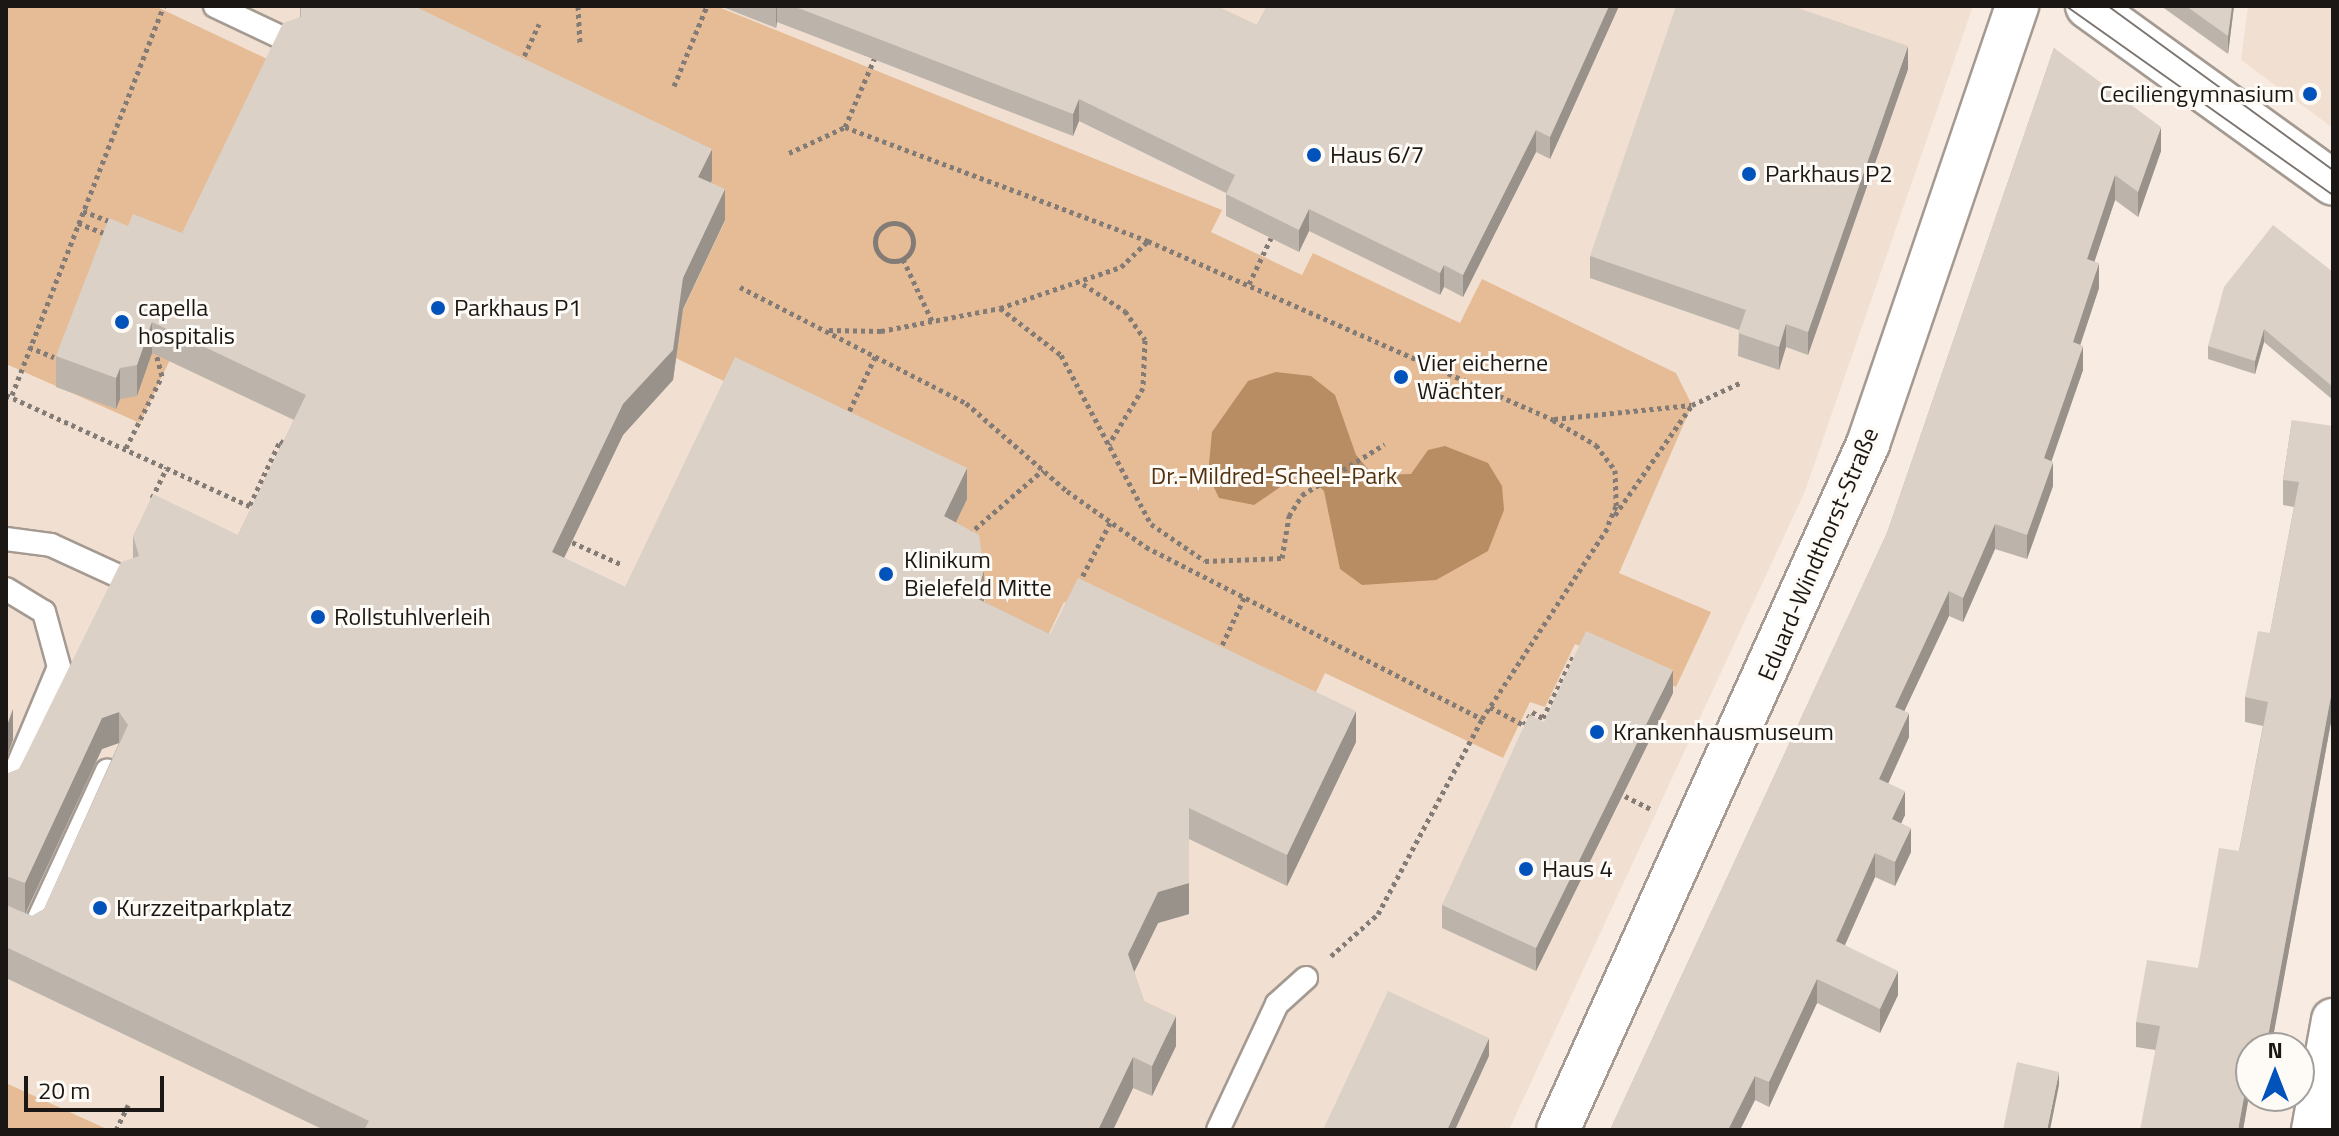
<!DOCTYPE html>
<html>
<head>
<meta charset="utf-8">
<style>
  body { margin:0 }
  #map { position:relative; width:2339px; height:1136px; overflow:hidden; background:#f7ebe2; font-family:"Titillium Web",sans-serif }
  div>[style] { position:absolute }
  [style*='--x'] { left:calc(var(--x)*1px); top:calc(var(--y)*1px); width:calc(var(--w)*1px); rotate:calc(var(--a)*1deg) }
  .built>* { inset:0; background:#f1e0d1 }
  .green>* { inset:0; background:#e5bc96 }
  .water>* { inset:0; background:#b98d63 }
  .path>* { height:5px; margin-top:-2.5px; transform-origin:0; background:repeating-linear-gradient(90deg,#837b75 0 4px,transparent 0 8px) }
  .path>.ring { margin:-2.5px; padding:0; box-sizing:content-box; background:none; border:5px solid #837b75; border-radius:50% }
  .roads { filter:drop-shadow(2px 0 #a49a91) drop-shadow(-2px 0 #a49a91) drop-shadow(0 2px #a49a91) drop-shadow(0 -2px #a49a91) }
  .lane>* { height:22px; margin:-11px; padding:0 11px; transform-origin:11px; border-radius:11px; background:#fff }
  .street>* { height:42px; margin:-21px; padding:0 21px; transform-origin:21px; border-radius:21px; background:#fff }
  .secondary>* { height:44px; margin:-22px; padding:0 22px; transform-origin:22px; border-radius:22px; background:#fff }
  .tram>* { height:2px; margin:-1px; padding:0 1px; transform-origin:1px; border-radius:1px; background:#7c746f }
  .wall>* { inset:0; background:#bcb4ab }
  .shaded-wall>* { inset:0; background:#99928b }
  .building>* { inset:0; background:#dbd1c7 }
  .dots>* { width:22px; height:22px; translate:-50% -50%; box-sizing:border-box; border:4px solid #fefaf6; border-radius:50% }
  span { translate:-50% -50%; white-space:nowrap; text-align:center; line-height:1.15; -webkit-text-stroke:6px #fefaf6; paint-order:stroke }
  .poi-label { font-size:24px; color:#1b1714 }
  .right { translate:-100% -50%; text-align:right }
  .left { translate:0 -50%; text-align:left }
  .park-label { font-size:24px; color:#513211 }
  .street-label { font-size:24px; color:#1b1714 }
  .frame { position:absolute; inset:0; border:8px solid #1b1714; pointer-events:none }
  .north { position:absolute; left:2235px; top:1032px; width:80px; height:80px; box-sizing:border-box; background:#fefaf6; border:2px solid #a39f9c; border-radius:50%; rotate:0deg; font-size:22px; font-weight:700; line-height:32px; text-align:center; color:#1b1714 }
  .north::after { content:''; display:block; margin:auto; width:28px; height:36px; background:#0152bb; clip-path:polygon(50% 0,100% 100%,50% 72%,0 100%) }
  .scale { position:absolute; left:24px; top:1076px; width:140px; height:36px; box-sizing:border-box; border:4px solid #1b1714; border-top:0; padding-left:10px; font-size:24px; line-height:28px; white-space:nowrap; color:#1b1714; -webkit-text-stroke:6px #fefaf6; paint-order:stroke }
</style>
</head>
<body>
<div id="map">
  <div class="built">
    <div style="clip-path:polygon(6px 6px,1973px 6px,1805px 491px,1509px 1130px,6px 1130px)"></div>
    <div style="clip-path:polygon(2248px 6px,2333px 6px,2333px 128px,2241px 60px)"></div>
  </div>
  <div class="green">
    <div style="clip-path:polygon(6px 6px,155px 6px,278px 64px,219px 256px,140px 423px,6px 364px)"></div>
    <div style="clip-path:polygon(349px 6px,716px 6px,1222px 210px,1211px 232px,1302px 275px,1313px 253px,1460px 323px,1482px 279px,1676px 373px,1692px 405px,1619px 573px,1711px 612px,1676px 687px,1575px 644px,1545px 707px,1530px 702px,1503px 758px,1325px 673px,1304px 717px,1064px 602px,1031px 671px,972px 627px,985px 600px,972px 594px,845px 439px,663px 352px,725px 221px)"></div>
    <div style="clip-path:polygon(8px 1084px,109px 1130px,6px 1130px)"></div>
  </div>
  <div class="water">
    <div style="clip-path:polygon(1276px 372px,1311px 376px,1335px 395px,1356px 455px,1373px 475px,1411px 474px,1428px 450px,1445px 446px,1488px 463px,1502px 486px,1504px 510px,1488px 551px,1436px 580px,1362px 585px,1340px 569px,1324px 491px,1310px 478px,1295px 477px,1254px 505px,1219px 498px,1208px 475px,1212px 432px,1248px 381px)"></div>
  </div>
  <div class="path">
    <div style="--x:578;--y:6;--w:37;--a:87"></div>
    <div style="--x:521;--y:63;--w:43;--a:-65.2"></div>
    <div style="--x:674;--y:86;--w:87;--a:-67.6"></div>
    <div style="--x:845;--y:127;--w:324;--a:20.6"></div>
    <div style="--x:1148;--y:241;--w:443;--a:23.8"></div>
    <div style="--x:1553;--y:420;--w:50;--a:30.2"></div>
    <div style="--x:1596;--y:445;--w:31;--a:53"></div>
    <div style="--x:1615;--y:470;--w:36;--a:88"></div>
    <div style="--x:1616;--y:506;--w:23;--a:113"></div>
    <div style="--x:789;--y:153;--w:62;--a:-24.9"></div>
    <div style="--x:845;--y:127;--w:78;--a:-66.7"></div>
    <div style="--x:83;--y:211;--w:31;--a:21"></div>
    <div class="ring" style="left:875px;top:223px;width:33px;height:33px"></div>
    <div style="--x:78;--y:223;--w:33;--a:21"></div>
    <div style="--x:903;--y:259;--w:71;--a:64.9"></div>
    <div style="--x:1083;--y:284;--w:50;--a:32.7"></div>
    <div style="--x:1125;--y:311;--w:35;--a:55"></div>
    <div style="--x:1145;--y:340;--w:48;--a:92.4"></div>
    <div style="--x:1143;--y:388;--w:66;--a:121.3"></div>
    <div style="--x:1249;--y:284;--w:51;--a:-64.4"></div>
    <div style="--x:740;--y:287;--w:254;--a:27.2"></div>
    <div style="--x:966;--y:403;--w:134;--a:41.1"></div>
    <div style="--x:1067;--y:491;--w:97;--a:35.3"></div>
    <div style="--x:1146;--y:547;--w:377;--a:27.1"></div>
    <div style="--x:1000;--y:308;--w:77;--a:37.6"></div>
    <div style="--x:1061;--y:355;--w:191;--a:62"></div>
    <div style="--x:1151;--y:524;--w:65;--a:34.4"></div>
    <div style="--x:1205;--y:561;--w:77;--a:-2.2"></div>
    <div style="--x:1282;--y:558;--w:43;--a:-80.5"></div>
    <div style="--x:1289;--y:516;--w:25;--a:-58"></div>
    <div style="--x:1302;--y:495;--w:97;--a:-31.6"></div>
    <div style="--x:829;--y:330;--w:52;--a:1.1"></div>
    <div style="--x:881;--y:331;--w:121;--a:-10.9"></div>
    <div style="--x:1000;--y:308;--w:128;--a:-18.7"></div>
    <div style="--x:1121;--y:267;--w:37;--a:-44"></div>
    <div style="--x:29;--y:347;--w:27;--a:22"></div>
    <div style="--x:6;--y:395;--w:275;--a:24.5"></div>
    <div style="--x:12;--y:395;--w:418;--a:-68.7"></div>
    <div style="--x:846;--y:418;--w:70;--a:-64.5"></div>
    <div style="--x:1554;--y:419;--w:138;--a:-5.8"></div>
    <div style="--x:126;--y:448;--w:80;--a:-63.4"></div>
    <div style="--x:162;--y:376;--w:28;--a:-105"></div>
    <div style="--x:152;--y:498;--w:34;--a:-64"></div>
    <div style="--x:250;--y:505;--w:71;--a:-64.9"></div>
    <div style="--x:280;--y:441;--w:9;--a:27"></div>
    <div style="--x:1615;--y:515;--w:134;--a:-55"></div>
    <div style="--x:1692;--y:405;--w:55;--a:-24.7"></div>
    <div style="--x:969;--y:534;--w:98;--a:-40.9"></div>
    <div style="--x:565;--y:539;--w:61;--a:24.1"></div>
    <div style="--x:1079;--y:583;--w:68;--a:-62.7"></div>
    <div style="--x:1219;--y:652;--w:60;--a:-65.2"></div>
    <div style="--x:1490;--y:707;--w:38;--a:28"></div>
    <div style="--x:1524;--y:725;--w:15;--a:-58"></div>
    <div style="--x:1532;--y:712;--w:13;--a:29"></div>
    <div style="--x:1543;--y:718;--w:72;--a:-63.8"></div>
    <div style="--x:1625;--y:796;--w:31;--a:27"></div>
    <div style="--x:1331;--y:956;--w:63;--a:-41.8"></div>
    <div style="--x:1378;--y:914;--w:221;--a:-61.9"></div>
    <div style="--x:1482;--y:719;--w:230;--a:-56.7"></div>
    <div style="--x:116;--y:1130;--w:28;--a:-64"></div>
  </div>
  <div class="roads">
    <div class="lane">
      <div style="--x:215;--y:6;--w:82;--a:25.3"></div>
      <div style="--x:6;--y:539;--w:45;--a:7.6"></div>
      <div style="--x:51;--y:545;--w:84;--a:24.7"></div>
      <div style="--x:6;--y:589;--w:44;--a:31.2"></div>
      <div style="--x:44;--y:612;--w:57;--a:74.7"></div>
      <div style="--x:59;--y:667;--w:138;--a:112.7"></div>
      <div style="--x:6;--y:921;--w:29;--a:25"></div>
      <div style="--x:32;--y:933;--w:179;--a:-65.2"></div>
      <div style="--x:1218;--y:1130;--w:139;--a:-64.9"></div>
      <div style="--x:1277;--y:1004;--w:39;--a:-42"></div>
    </div>
    <div class="street">
      <div style="--x:1558;--y:1130;--w:753;--a:-65.68"></div>
      <div style="--x:1868;--y:444;--w:463;--a:-71.2"></div>
      <div style="--x:2313;--y:1130;--w:112;--a:-79.7"></div>
    </div>
    <div class="secondary">
      <div style="--x:2088;--y:6;--w:302;--a:35.8"></div>
    </div>
  </div>
  <div class="tram">
    <div style="--x:2066;--y:6;--w:327;--a:35.3"></div>
    <div style="--x:2108;--y:6;--w:278;--a:36.1"></div>
  </div>
  <div class="wall">
    <div style="clip-path:polygon(evenodd,300px 6px,712px 180px,711px 183px,725px 220px,683px 309px,673px 380px,623px 435px,564px 558px,625px 587px,967px 499px,956px 522px,984px 602px,1050px 634px,1356px 742px,1287px 886px,1189px 839px,1189px 914px,1158px 923px,1134px 972px,1144px 1001px,1176px 1046px,1152px 1096px,1133px 1088px,1113px 1130px,324px 1130px,6px 978px,6px 774px,19px 769px,133px 558px,133px 536px,238px 535px,294px 420px,152px 353px,137px 396px,120px 399px,116px 409px,56px 387px,56px 356px,128px 226px,182px 233px,300px 17px,300px 6px,119px 743px,44px 909px,32px 916px,26px 913px,102px 749px,119px 743px)"></div>
    <div style="clip-path:polygon(720px 6px,1161px 6px,1167px 8px,1257px 25px,1267px 6px,1619px 6px,1550px 159px,1536px 152px,1463px 297px,1444px 287px,1440px 295px,1309px 231px,1299px 252px,1226px 216px,1226px 193px,1079px 121px,1073px 136px,777px 22px,776px 28px)"></div>
    <div style="clip-path:polygon(2161px 6px,2234px 6px,2228px 54px)"></div>
    <div style="clip-path:polygon(2054px 48px,2161px 151px,2138px 217px,2115px 200px,2094px 262px,2099px 288px,2080px 345px,2083px 370px,2051px 461px,2053px 486px,2027px 559px,1995px 549px,1963px 622px,1949px 616px,1904px 711px,1909px 737px,1888px 783px,1905px 815px,1901px 823px,1911px 852px,1895px 886px,1875px 877px,1845px 945px,1898px 995px,1880px 1033px,1817px 1003px,1769px 1107px,1755px 1100px,1740px 1130px,1610px 1130px,1887px 533px)"></div>
    <div style="clip-path:polygon(1908px 69px,1808px 355px,1786px 347px,1779px 370px,1738px 356px,1739px 330px,1590px 278px,1590px 256px)"></div>
    <div style="clip-path:polygon(2333px 272px,2333px 400px,2264px 342px,2255px 374px,2208px 359px,2208px 346px)"></div>
    <div style="clip-path:polygon(2292px 420px,2333px 711px,2271px 1048px,2251px 1048px,2251px 1084px,2243px 1130px,2155px 1050px,2136px 1047px,2136px 1022px,2198px 968px,2239px 851px,2263px 726px,2245px 722px,2245px 697px,2270px 633px,2294px 507px,2283px 505px,2283px 480px)"></div>
    <div style="clip-path:polygon(1673px 693px,1536px 971px,1442px 928px,1442px 905px,1544px 722px)"></div>
  </div>
  <div class="shaded-wall">
    <div style="clip-path:polygon(776px 6px,777px 6px,777px 22px,776px 28px)"></div>
    <div style="clip-path:polygon(1609px 6px,1619px 6px,1550px 159px,1550px 137px)"></div>
    <div style="clip-path:polygon(2232px 6px,2234px 6px,2228px 54px,2228px 36px)"></div>
    <div style="clip-path:polygon(1908px 46px,1908px 69px,1808px 355px,1808px 332px)"></div>
    <div style="clip-path:polygon(1079px 99px,1079px 121px,1073px 136px,1073px 114px)"></div>
    <div style="clip-path:polygon(2161px 127px,2161px 151px,2138px 217px,2138px 192px)"></div>
    <div style="clip-path:polygon(1536px 130px,1536px 152px,1463px 297px,1463px 275px)"></div>
    <div style="clip-path:polygon(712px 149px,712px 180px,698px 208px,698px 177px)"></div>
    <div style="clip-path:polygon(2115px 175px,2115px 200px,2087px 284px,2087px 259px)"></div>
    <div style="clip-path:polygon(725px 189px,725px 220px,683px 309px,673px 380px,623px 435px,552px 583px,552px 552px)"></div>
    <div style="clip-path:polygon(1309px 209px,1309px 231px,1299px 252px,1299px 230px)"></div>
    <div style="clip-path:polygon(2099px 263px,2099px 288px,2073px 367px,2073px 342px)"></div>
    <div style="clip-path:polygon(1444px 265px,1444px 287px,1440px 295px,1440px 273px)"></div>
    <div style="clip-path:polygon(152px 322px,152px 353px,137px 396px,137px 365px)"></div>
    <div style="clip-path:polygon(1786px 324px,1786px 347px,1779px 370px,1779px 347px)"></div>
    <div style="clip-path:polygon(2264px 329px,2264px 342px,2255px 374px,2255px 361px)"></div>
    <div style="clip-path:polygon(2083px 346px,2083px 370px,2044px 483px,2044px 458px)"></div>
    <div style="clip-path:polygon(120px 368px,120px 399px,116px 409px,116px 378px)"></div>
    <div style="clip-path:polygon(2053px 462px,2053px 486px,2027px 559px,2027px 535px)"></div>
    <div style="clip-path:polygon(967px 468px,967px 499px,944px 547px,944px 516px)"></div>
    <div style="clip-path:polygon(1995px 524px,1995px 549px,1963px 622px,1963px 598px)"></div>
    <div style="clip-path:polygon(984px 570px,984px 601px,976px 629px,976px 598px)"></div>
    <div style="clip-path:polygon(1949px 591px,1949px 616px,1895px 731px,1895px 707px)"></div>
    <div style="clip-path:polygon(1673px 670px,1673px 693px,1536px 971px,1536px 948px)"></div>
    <div style="clip-path:polygon(2333px 685px,2333px 711px,2271px 1048px,2267px 1048px,2267px 1042px)"></div>
    <div style="clip-path:polygon(13px 709px,13px 740px,6px 759px,6px 728px)"></div>
    <div style="clip-path:polygon(1356px 711px,1356px 742px,1287px 886px,1287px 855px)"></div>
    <div style="clip-path:polygon(119px 712px,119px 743px,102px 749px,25px 914px,25px 883px,102px 718px)"></div>
    <div style="clip-path:polygon(1909px 713px,1909px 737px,1879px 804px,1879px 779px)"></div>
    <div style="clip-path:polygon(1905px 791px,1905px 815px,1892px 843px,1892px 819px)"></div>
    <div style="clip-path:polygon(1911px 828px,1911px 852px,1895px 886px,1895px 862px)"></div>
    <div style="clip-path:polygon(1875px 853px,1875px 877px,1836px 965px,1836px 941px)"></div>
    <div style="clip-path:polygon(1189px 883px,1189px 914px,1158px 923px,1128px 985px,1128px 954px,1158px 892px)"></div>
    <div style="clip-path:polygon(1898px 971px,1898px 995px,1880px 1033px,1880px 1009px)"></div>
    <div style="clip-path:polygon(1817px 979px,1817px 1003px,1769px 1107px,1769px 1082px)"></div>
    <div style="clip-path:polygon(1176px 1016px,1176px 1046px,1152px 1096px,1152px 1066px)"></div>
    <div style="clip-path:polygon(1489px 1038px,1489px 1056px,1455px 1130px,1447px 1130px)"></div>
    <div style="clip-path:polygon(1133px 1057px,1133px 1088px,1113px 1130px,1098px 1130px)"></div>
    <div style="clip-path:polygon(2251px 1059px,2251px 1084px,2243px 1130px,2238px 1130px)"></div>
    <div style="clip-path:polygon(2059px 1072px,2059px 1085px,2050px 1130px,2047px 1130px)"></div>
    <div style="clip-path:polygon(1755px 1076px,1755px 1100px,1740px 1130px,1728px 1130px)"></div>
  </div>
  <div class="building">
    <div style="clip-path:polygon(301px 6px,414px 6px,712px 149px,698px 177px,725px 189px,683px 278px,673px 350px,623px 404px,552px 552px,625px 587px,735px 357px,967px 468px,944px 516px,979px 535px,984px 570px,976px 598px,1050px 634px,1078px 578px,1356px 711px,1287px 855px,1189px 808px,1189px 883px,1158px 892px,1128px 954px,1144px 1001px,1176px 1016px,1152px 1066px,1133px 1057px,1098px 1130px,364px 1130px,369px 1121px,6px 947px,6px 905px,32px 916px,44px 909px,128px 725px,119px 712px,102px 718px,25px 883px,6px 876px,6px 774px,19px 769px,121px 562px,139px 556px,133px 536px,153px 494px,238px 535px,306px 395px,152px 322px,137px 365px,120px 368px,116px 378px,56px 356px,109px 218px,128px 226px,133px 214px,182px 233px,283px 23px,301px 17px)"></div>
    <div style="clip-path:polygon(793px 6px,1161px 6px,1167px 8px,1168px 6px,1217px 6px,1257px 25px,1267px 6px,1609px 6px,1550px 137px,1536px 130px,1463px 275px,1444px 265px,1440px 273px,1309px 209px,1299px 230px,1226px 194px,1235px 175px,1079px 99px,1073px 114px)"></div>
    <div style="clip-path:polygon(1676px 6px,1792px 6px,1908px 46px,1808px 332px,1786px 324px,1779px 347px,1738px 333px,1746px 310px,1590px 256px)"></div>
    <div style="clip-path:polygon(2186px 6px,2232px 6px,2228px 36px)"></div>
    <div style="clip-path:polygon(2054px 48px,2161px 127px,2138px 192px,2115px 175px,2087px 259px,2099px 263px,2073px 342px,2083px 346px,2044px 458px,2053px 462px,2027px 535px,1995px 524px,1963px 598px,1949px 591px,1895px 707px,1909px 713px,1879px 779px,1905px 791px,1892px 819px,1911px 828px,1895px 862px,1875px 853px,1836px 941px,1898px 971px,1880px 1009px,1817px 979px,1769px 1082px,1755px 1076px,1728px 1130px,1610px 1130px,1887px 533px)"></div>
    <div style="clip-path:polygon(2273px 225px,2333px 272px,2333px 387px,2264px 329px,2255px 361px,2208px 346px,2224px 287px)"></div>
    <div style="clip-path:polygon(2292px 420px,2333px 426px,2333px 685px,2267px 1042px,2254px 1040px,2253px 1048px,2251px 1048px,2251px 1059px,2238px 1130px,2140px 1130px,2160px 1026px,2136px 1022px,2147px 960px,2198px 968px,2219px 848px,2239px 851px,2268px 702px,2245px 697px,2258px 631px,2270px 633px,2299px 482px,2283px 480px)"></div>
    <div style="clip-path:polygon(1586px 631px,1673px 670px,1536px 948px,1442px 905px,1529px 715px,1544px 722px)"></div>
    <div style="clip-path:polygon(1388px 991px,1489px 1038px,1447px 1130px,1323px 1130px)"></div>
    <div style="clip-path:polygon(2017px 1062px,2059px 1072px,2047px 1130px,2003px 1130px)"></div>
  </div>
  <div class="dots">
    <div style="left:2310px;top:94px;background:#0152bb"></div>
    <div style="left:1314px;top:155px;background:#0152bb"></div>
    <div style="left:1749px;top:174px;background:#0152bb"></div>
    <div style="left:438px;top:308px;background:#0152bb"></div>
    <div style="left:122px;top:322px;background:#0152bb"></div>
    <div style="left:1401px;top:377px;background:#0152bb"></div>
    <div style="left:886px;top:574px;background:#0152bb"></div>
    <div style="left:318px;top:617px;background:#0152bb"></div>
    <div style="left:1597px;top:732px;background:#0152bb"></div>
    <div style="left:1526px;top:869px;background:#0152bb"></div>
    <div style="left:100px;top:908px;background:#0152bb"></div>
  </div>
  <div class="poi-label">
    <span class="right" style="left:2294px;top:94px">Ceciliengymnasium</span>
    <span class="left" style="left:1330px;top:155px">Haus 6/7</span>
    <span class="left" style="left:1765px;top:174px">Parkhaus P2</span>
    <span class="left" style="left:138px;top:322px">capella<br>hospitalis</span>
    <span class="left" style="left:454px;top:308px">Parkhaus P1</span>
    <span class="left" style="left:1417px;top:377px">Vier eicherne<br>Wächter</span>
    <span class="left" style="left:904px;top:574px">Klinikum<br>Bielefeld Mitte</span>
    <span class="left" style="left:334px;top:617px">Rollstuhlverleih</span>
    <span class="left" style="left:1613px;top:732px">Krankenhausmuseum</span>
    <span class="left" style="left:1542px;top:869px">Haus 4</span>
    <span class="left" style="left:116px;top:908px">Kurzzeitparkplatz</span>
  </div>
  <div class="park-label">
    <span style="left:1274px;top:476px">Dr.-Mildred-Scheel-Park</span>
  </div>
  <div class="street-label">
    <span style="left:1818px;top:554px;rotate:-67deg">Eduard-Windthorst-Straße</span>
  </div>
  <div class="frame"></div>
  <div class="north">N</div>
  <div class="scale">20 m</div>
</div>
</body>
</html>
